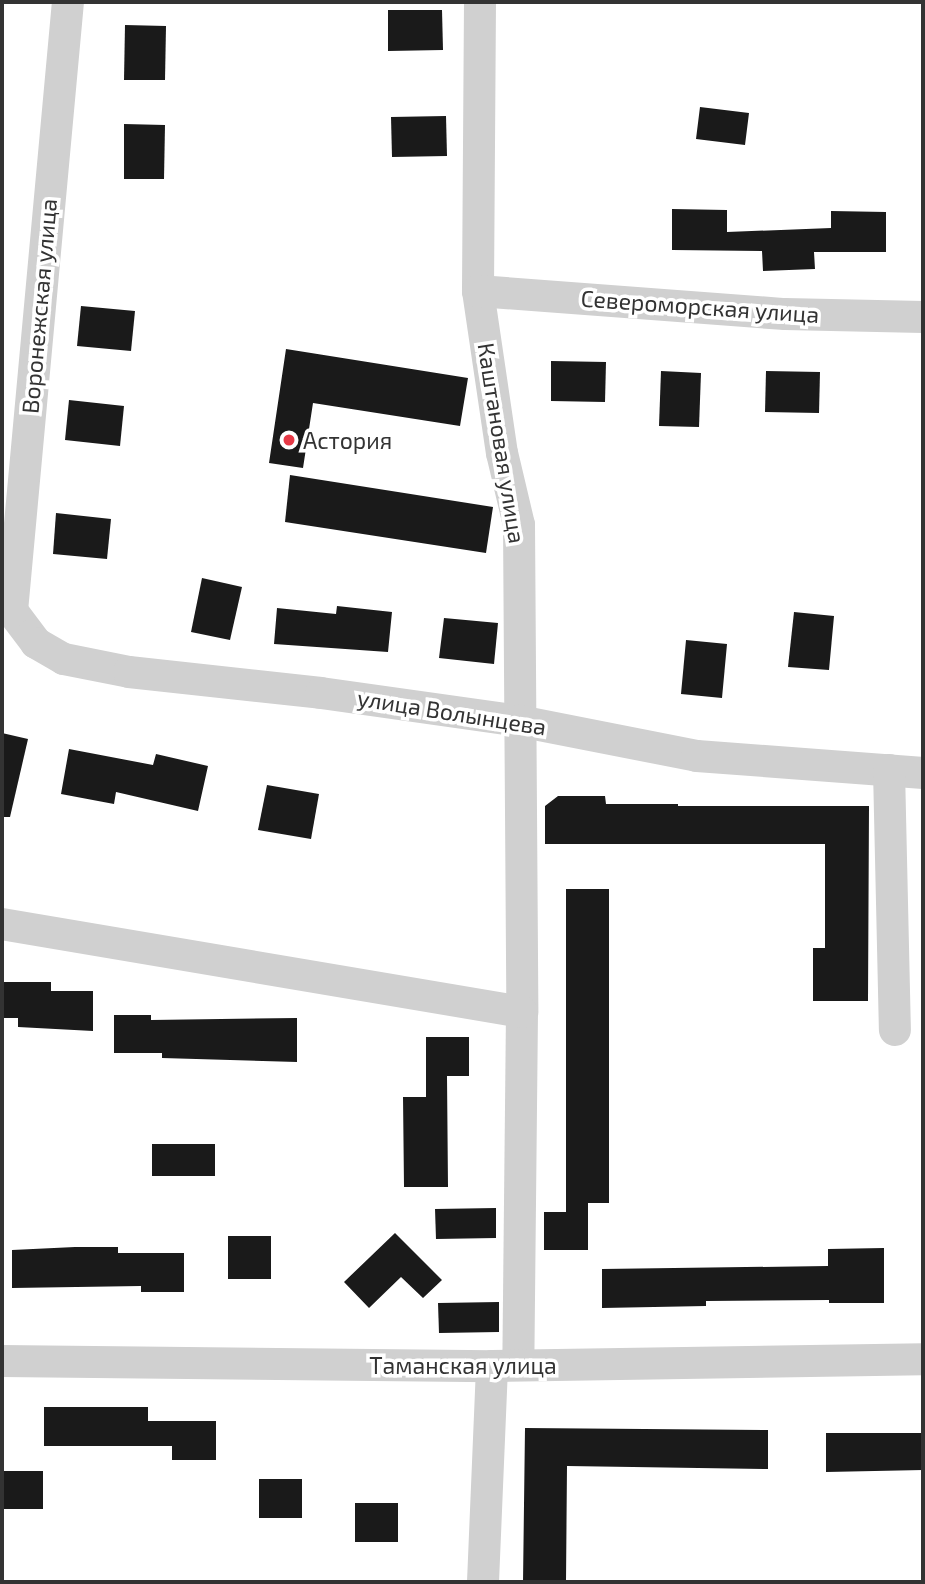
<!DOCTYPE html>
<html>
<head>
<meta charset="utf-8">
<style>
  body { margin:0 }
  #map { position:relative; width:925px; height:1584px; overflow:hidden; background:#fff; font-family:"Exo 2",sans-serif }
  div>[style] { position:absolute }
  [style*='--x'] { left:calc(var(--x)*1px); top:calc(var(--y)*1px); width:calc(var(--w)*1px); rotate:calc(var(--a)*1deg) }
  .building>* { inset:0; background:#1a1a1a }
  .minor>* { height:32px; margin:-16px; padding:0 16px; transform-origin:16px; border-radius:16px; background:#d0d0d0 }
  .dots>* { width:19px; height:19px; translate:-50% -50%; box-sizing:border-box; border:4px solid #fff; border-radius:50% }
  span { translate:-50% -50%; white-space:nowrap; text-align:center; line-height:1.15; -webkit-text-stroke:7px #fff; paint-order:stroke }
  .street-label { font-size:23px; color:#333 }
  .poi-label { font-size:23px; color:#333 }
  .left { translate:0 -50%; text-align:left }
  .frame { position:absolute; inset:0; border:4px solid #333; pointer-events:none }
</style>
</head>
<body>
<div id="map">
  <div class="building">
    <div style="clip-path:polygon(388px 10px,442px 10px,443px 50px,388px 51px)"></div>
    <div style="clip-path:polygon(125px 25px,166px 26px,165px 80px,124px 80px)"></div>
    <div style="clip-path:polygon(700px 107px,749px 113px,745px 145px,696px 139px)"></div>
    <div style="clip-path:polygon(446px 116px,447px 156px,392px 157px,391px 117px)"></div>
    <div style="clip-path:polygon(124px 124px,165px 125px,164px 179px,124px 179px)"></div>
    <div style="clip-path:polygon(672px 209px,727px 210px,727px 232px,831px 228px,831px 211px,886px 212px,886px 252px,814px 252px,815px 269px,763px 271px,762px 251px,672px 250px)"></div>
    <div style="clip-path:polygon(81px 306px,135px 311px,131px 351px,77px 346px)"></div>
    <div style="clip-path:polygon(286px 349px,468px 378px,460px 426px,313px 403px,303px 468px,269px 463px)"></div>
    <div style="clip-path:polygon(551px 361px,606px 362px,605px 402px,551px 401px)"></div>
    <div style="clip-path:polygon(661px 371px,701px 373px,699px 427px,659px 426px)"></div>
    <div style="clip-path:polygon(766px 371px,820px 372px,819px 413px,765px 412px)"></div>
    <div style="clip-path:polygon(69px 400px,124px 406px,120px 446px,65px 440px)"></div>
    <div style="clip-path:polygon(290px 475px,493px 507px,486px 553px,285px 522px)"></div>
    <div style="clip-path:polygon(56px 513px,111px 519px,107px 559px,53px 554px)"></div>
    <div style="clip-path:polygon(202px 578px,242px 587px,230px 640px,191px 632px)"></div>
    <div style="clip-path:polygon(337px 606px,392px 612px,388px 652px,274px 644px,277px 608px,336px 614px)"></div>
    <div style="clip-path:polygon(794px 612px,834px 616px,829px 670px,788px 667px)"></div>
    <div style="clip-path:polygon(444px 618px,498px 623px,494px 664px,439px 658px)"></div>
    <div style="clip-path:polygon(686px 640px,727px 644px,722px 698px,681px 694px)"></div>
    <div style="clip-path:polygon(2px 733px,28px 739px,10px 817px,2px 817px)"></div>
    <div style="clip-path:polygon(69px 749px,153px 765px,156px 754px,208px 766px,198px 811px,116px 792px,114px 804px,61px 794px)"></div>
    <div style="clip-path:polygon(267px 785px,319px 794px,311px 839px,258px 830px)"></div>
    <div style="clip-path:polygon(558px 796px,605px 796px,606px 804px,678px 804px,678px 806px,869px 806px,868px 1001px,813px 1001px,813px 948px,825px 948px,825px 844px,545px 844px,545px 806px)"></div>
    <div style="clip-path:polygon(566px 889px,609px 889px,609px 1203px,588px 1203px,588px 1250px,544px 1250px,544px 1212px,566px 1212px)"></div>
    <div style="clip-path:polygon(2px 982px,51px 982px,51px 991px,93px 991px,93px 1031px,18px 1027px,18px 1018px,2px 1018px)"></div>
    <div style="clip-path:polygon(114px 1015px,151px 1015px,151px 1020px,297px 1018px,297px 1062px,162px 1058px,162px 1053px,114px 1053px)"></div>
    <div style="clip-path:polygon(426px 1037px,469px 1037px,469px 1076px,447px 1076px,448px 1187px,404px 1187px,403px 1097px,426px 1097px)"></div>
    <div style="clip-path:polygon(152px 1144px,215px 1144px,215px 1176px,152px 1176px)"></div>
    <div style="clip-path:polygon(496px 1208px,496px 1238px,436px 1239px,435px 1209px)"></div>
    <div style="clip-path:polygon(395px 1233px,442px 1280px,423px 1298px,401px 1277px,369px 1308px,344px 1282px)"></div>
    <div style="clip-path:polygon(228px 1236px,271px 1236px,271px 1279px,228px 1279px)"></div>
    <div style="clip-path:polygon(75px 1247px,118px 1247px,118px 1253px,184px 1253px,184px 1292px,141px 1292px,141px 1286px,12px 1288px,12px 1250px)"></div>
    <div style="clip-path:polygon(884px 1248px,884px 1303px,829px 1303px,829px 1300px,706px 1301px,706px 1306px,602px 1308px,602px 1269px,828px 1266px,828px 1249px)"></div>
    <div style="clip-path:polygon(499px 1302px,499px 1332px,439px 1333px,438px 1303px)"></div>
    <div style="clip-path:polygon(44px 1407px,148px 1407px,148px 1421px,216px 1421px,216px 1460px,172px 1460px,172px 1446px,44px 1446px)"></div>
    <div style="clip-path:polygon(525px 1428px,768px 1430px,768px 1469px,567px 1466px,566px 1582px,523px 1582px)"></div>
    <div style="clip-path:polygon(826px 1433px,923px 1433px,923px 1470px,826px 1472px)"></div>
    <div style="clip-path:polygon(2px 1471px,43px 1471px,43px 1509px,2px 1509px)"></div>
    <div style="clip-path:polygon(259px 1479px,302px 1479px,302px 1518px,259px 1518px)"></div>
    <div style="clip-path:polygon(355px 1503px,398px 1503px,398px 1542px,355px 1542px)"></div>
  </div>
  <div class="minor">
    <div style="--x:480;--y:2;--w:289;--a:90.4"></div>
    <div style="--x:478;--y:291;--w:164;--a:81.6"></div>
    <div style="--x:502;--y:453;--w:74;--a:76.7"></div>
    <div style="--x:519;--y:525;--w:487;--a:89.6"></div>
    <div style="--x:522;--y:1012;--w:353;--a:90.6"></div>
    <div style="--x:478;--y:291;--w:308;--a:4.3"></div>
    <div style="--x:785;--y:314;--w:138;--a:1.2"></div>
    <div style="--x:2;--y:609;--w:10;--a:11"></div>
    <div style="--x:12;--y:611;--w:40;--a:53"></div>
    <div style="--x:36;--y:643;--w:32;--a:30"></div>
    <div style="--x:64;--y:659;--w:66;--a:11.3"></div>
    <div style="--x:129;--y:672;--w:193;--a:6.2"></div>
    <div style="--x:321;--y:693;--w:200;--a:8"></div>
    <div style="--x:519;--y:721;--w:181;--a:11.1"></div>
    <div style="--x:697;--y:756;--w:227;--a:4.3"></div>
    <div style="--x:12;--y:611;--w:612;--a:-84.75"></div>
    <div style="--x:889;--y:770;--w:260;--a:88.7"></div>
    <div style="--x:2;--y:924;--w:527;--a:9.61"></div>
    <div style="--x:2;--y:1361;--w:490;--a:0.6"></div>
    <div style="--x:492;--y:1366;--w:431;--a:-0.9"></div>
    <div style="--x:483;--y:1582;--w:216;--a:-87.6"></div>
  </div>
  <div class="dots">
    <div style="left:289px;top:440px;background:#e63946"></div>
  </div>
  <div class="street-label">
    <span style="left:39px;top:306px;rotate:-85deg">Воронежская улица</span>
    <span style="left:700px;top:306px;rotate:4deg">Североморская улица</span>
    <span style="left:502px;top:443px;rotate:81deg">Каштановая улица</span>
    <span style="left:452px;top:712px;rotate:9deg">улица Волынцева</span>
    <span style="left:463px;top:1365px">Таманская улица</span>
  </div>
  <div class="poi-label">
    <span class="left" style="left:303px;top:440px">Астория</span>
  </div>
  <div class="frame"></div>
</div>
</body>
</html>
